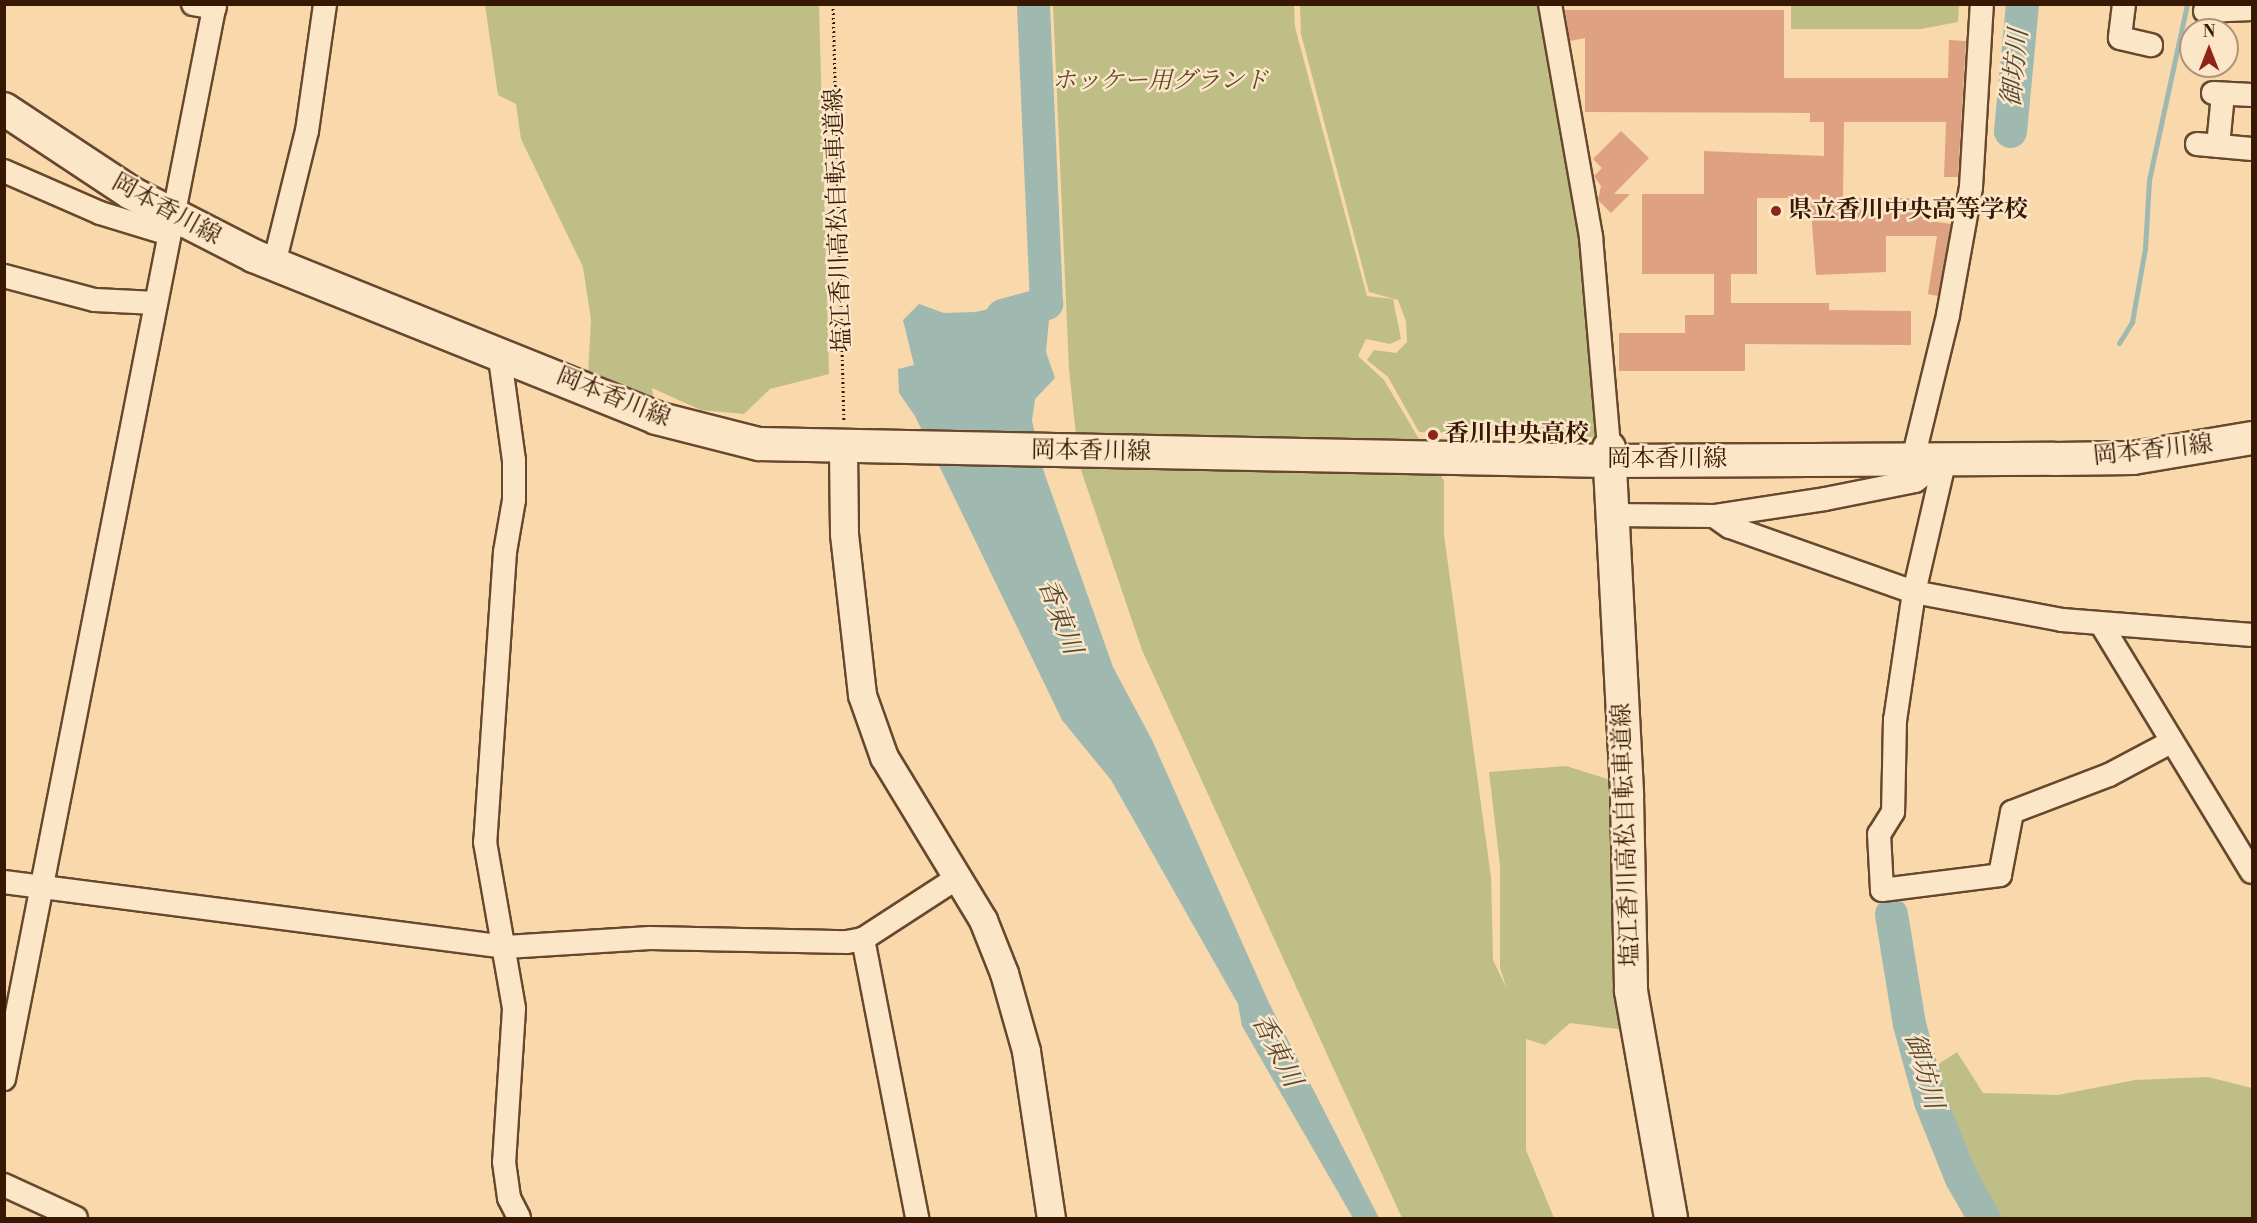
<!DOCTYPE html>
<html>
<head>
<meta charset="utf-8">
<style>
  body { margin:0 }
  #map { position:relative; width:2257px; height:1223px; overflow:hidden; background:#f9d8ab; font-family:"Libre Bodoni","Noto Serif JP",serif }
  div>[style] { position:absolute }
  [style*='--x'] { left:calc(var(--x)*1px); top:calc(var(--y)*1px); width:calc(var(--w)*1px); rotate:calc(var(--a)*1deg) }
  .green>* { inset:0; background:#c0be87 }
  .water>* { inset:0; background:#9fb9b0 }
  .stream>* { height:5px; margin:-2.5px; padding:0 2.5px; transform-origin:2.5px; border-radius:2.5px; background:#9fb9b0 }
  .river>* { height:33px; margin:-16.5px; padding:0 16.5px; transform-origin:16.5px; border-radius:16.5px; background:#9fb9b0 }
  .building>* { inset:0; background:#dea181 }
  .path>* { height:3px; margin-top:-1.5px; transform-origin:0; background:repeating-linear-gradient(90deg,#371803 0 1.5px,transparent 0 4.5px) }
  .roads { filter:drop-shadow(2px 0 #68482d) drop-shadow(-2px 0 #68482d) drop-shadow(0 2px #68482d) drop-shadow(0 -2px #68482d) }
  .minor>* { height:22px; margin:-11px; padding:0 11px; transform-origin:11px; border-radius:11px; background:#fbe6c8 }
  .tertiary>* { height:27px; margin:-13.5px; padding:0 13.5px; transform-origin:13.5px; border-radius:13.5px; background:#fbe6c8 }
  .secondary>* { height:32px; margin:-16px; padding:0 16px; transform-origin:16px; border-radius:16px; background:#fbe6c8 }
  .dots>* { width:16px; height:16px; translate:-50% -50%; box-sizing:border-box; border:3px solid #fbe6c8; border-radius:50% }
  span { translate:-50% -50%; white-space:nowrap; text-align:center; line-height:1.15; -webkit-text-stroke:5px #fbe6c8; paint-order:stroke }
  .park-label { font-size:24px; color:#604a2b; font-style:italic }
  .street-label { font-size:24px; color:#371803 }
  .poi-label { font-size:24px; color:#371803; font-weight:700 }
  .left { translate:0 -50%; text-align:left }
  .water-label { font-size:26px; color:#564837; font-style:italic }
  .frame { position:absolute; inset:0; border:6px solid #371803; pointer-events:none }
  .north { position:absolute; left:2179px; top:18px; width:60px; height:60px; box-sizing:border-box; background:#fbe6c8; border:2px solid #ad9479; border-radius:50%; rotate:0deg; font-size:16px; font-weight:700; line-height:24px; text-align:center; color:#371803 }
  .north::after { content:''; display:block; margin:auto; width:21px; height:27px; background:#8f2418; clip-path:polygon(50% 0,100% 100%,50% 72%,0 100%) }
</style>
</head>
<body>
<div id="map">
  <div class="green">
    <div style="clip-path:polygon(485px 5px,819px 5px,829px 374px,770px 389px,744px 414px,701px 410px,652px 388px,654px 402px,588px 375px,591px 320px,583px 267px,521px 139px,516px 104px,498px 95px)"></div>
    <div style="clip-path:polygon(1053px 5px,1294px 5px,1295px 27px,1367px 296px,1393px 299px,1401px 339px,1390px 344px,1366px 339px,1358px 356px,1384px 380px,1444px 481px,1444px 535px,1491px 877px,1493px 960px,1507px 989px,1500px 968px,1500px 866px,1489px 772px,1566px 766px,1611px 780px,1625px 1030px,1570px 1023px,1545px 1045px,1526px 1039px,1526px 1150px,1554px 1218px,1402px 1218px,1142px 650px,1079px 464px,1069px 369px)"></div>
    <div style="clip-path:polygon(1300px 5px,1544px 5px,1580px 249px,1596px 437px,1419px 432px,1388px 377px,1367px 360px,1374px 350px,1396px 353px,1407px 342px,1406px 321px,1398px 300px,1369px 292px,1301px 34px)"></div>
    <div style="clip-path:polygon(1791px 5px,1959px 5px,1958px 22px,1921px 29px,1791px 29px)"></div>
    <div style="clip-path:polygon(1957px 1052px,1983px 1093px,2058px 1095px,2135px 1080px,2208px 1077px,2252px 1088px,2252px 1218px,1988px 1218px,1935px 1095px,1937px 1065px)"></div>
  </div>
  <div class="water">
    <div style="clip-path:polygon(1022px 302px,1046px 303px,1050px 309px,1046px 352px,1055px 378px,1035px 399px,1032px 421px,1044px 472px,1113px 667px,1152px 740px,1269px 1003px,1379px 1218px,1353px 1218px,1242px 1026px,1238px 1004px,1111px 780px,1062px 720px,915px 416px,899px 393px,898px 369px,914px 365px,903px 320px,919px 304px,944px 313px,975px 312px)"></div>
  </div>
  <div class="stream">
    <div style="--x:2119;--y:343;--w:25;--a:-58"></div>
    <div style="--x:2132;--y:322;--w:75;--a:-80"></div>
    <div style="--x:2145;--y:248;--w:68;--a:-86.6"></div>
    <div style="--x:2149;--y:180;--w:180;--a:-77.8"></div>
  </div>
  <div class="river">
    <div style="--x:2010;--y:131;--w:128;--a:-84.6"></div>
    <div style="--x:1002;--y:315;--w:46;--a:-15.3"></div>
    <div style="--x:1046;--y:303;--w:299;--a:-92.5"></div>
    <div style="--x:1891;--y:914;--w:111;--a:80.7"></div>
    <div style="--x:1909;--y:1024;--w:80;--a:74.7"></div>
    <div style="--x:1930;--y:1101;--w:83;--a:68.1"></div>
    <div style="--x:1961;--y:1178;--w:46;--a:60.1"></div>
  </div>
  <div class="building">
    <div style="clip-path:polygon(1565px 10px,1784px 10px,1784px 78px,1948px 78px,1949px 40px,1966px 41px,1958px 177px,1944px 177px,1946px 122px,1844px 122px,1843px 198px,1924px 198px,1923px 220px,1951px 224px,1938px 296px,1928px 294px,1937px 236px,1886px 236px,1886px 272px,1816px 275px,1810px 198px,1757px 198px,1757px 274px,1731px 274px,1731px 303px,1829px 303px,1829px 310px,1911px 311px,1911px 345px,1745px 344px,1745px 371px,1619px 371px,1619px 333px,1685px 333px,1685px 315px,1714px 315px,1714px 274px,1642px 274px,1642px 194px,1704px 194px,1704px 151px,1824px 156px,1824px 122px,1810px 122px,1810px 113px,1585px 112px,1585px 38px,1570px 41px)"></div>
    <div style="clip-path:polygon(1621px 131px,1649px 158px,1614px 194px,1630px 194px,1611px 213px,1598px 200px,1601px 186px,1594px 176px,1602px 168px,1593px 159px)"></div>
  </div>
  <div class="path">
    <div style="--x:833;--y:4;--w:416;--a:88.5"></div>
  </div>
  <div class="roads">
    <div class="minor">
      <div style="--x:193;--y:4;--w:22;--a:10"></div>
      <div style="--x:1550;--y:4;--w:237;--a:80"></div>
      <div style="--x:1591;--y:237;--w:212;--a:85.1"></div>
      <div style="--x:2124;--y:4;--w:34;--a:97"></div>
      <div style="--x:2120;--y:38;--w:32;--a:13"></div>
      <div style="--x:2205;--y:11;--w:47;--a:-2.4"></div>
      <div style="--x:2213;--y:93;--w:39;--a:3"></div>
      <div style="--x:2197;--y:144;--w:55;--a:5.2"></div>
      <div style="--x:2218;--y:146;--w:52;--a:-84.5"></div>
      <div style="--x:4;--y:171;--w:105;--a:23.6"></div>
      <div style="--x:100;--y:213;--w:72;--a:16.9"></div>
      <div style="--x:274;--y:264;--w:137;--a:-76.1"></div>
      <div style="--x:307;--y:131;--w:128;--a:-81.9"></div>
      <div style="--x:4;--y:276;--w:94;--a:14.8"></div>
      <div style="--x:95;--y:300;--w:61;--a:2.8"></div>
      <div style="--x:499;--y:351;--w:110;--a:82.2"></div>
      <div style="--x:514;--y:460;--w:40;--a:90"></div>
      <div style="--x:514;--y:500;--w:53;--a:99.8"></div>
      <div style="--x:505;--y:552;--w:291;--a:93.9"></div>
      <div style="--x:485;--y:842;--w:169;--a:80.1"></div>
      <div style="--x:514;--y:1009;--w:153;--a:93.7"></div>
      <div style="--x:504;--y:1162;--w:36;--a:82"></div>
      <div style="--x:509;--y:1198;--w:22;--a:63"></div>
      <div style="--x:1913;--y:459;--w:148;--a:-76.3"></div>
      <div style="--x:1948;--y:315;--w:130;--a:-79.8"></div>
      <div style="--x:1971;--y:187;--w:183;--a:-86.6"></div>
      <div style="--x:1945;--y:459;--w:137;--a:103.1"></div>
      <div style="--x:1914;--y:592;--w:129;--a:98.4"></div>
      <div style="--x:1895;--y:720;--w:92;--a:91.2"></div>
      <div style="--x:1893;--y:812;--w:26;--a:122"></div>
      <div style="--x:1879;--y:834;--w:56;--a:86.9"></div>
      <div style="--x:1882;--y:890;--w:119;--a:-7.2"></div>
      <div style="--x:2000;--y:875;--w:64;--a:-79.2"></div>
      <div style="--x:2012;--y:812;--w:104;--a:-20.9"></div>
      <div style="--x:2109;--y:775;--w:70;--a:-28"></div>
      <div style="--x:1610;--y:515;--w:104;--a:0.6"></div>
      <div style="--x:1714;--y:516;--w:112;--a:-8.7"></div>
      <div style="--x:1825;--y:499;--w:92;--a:-11.3"></div>
      <div style="--x:1915;--y:481;--w:37;--a:-36"></div>
      <div style="--x:1714;--y:516;--w:19;--a:35"></div>
      <div style="--x:1730;--y:527;--w:195;--a:19.5"></div>
      <div style="--x:1914;--y:592;--w:151;--a:10.7"></div>
      <div style="--x:2062;--y:620;--w:191;--a:4.5"></div>
      <div style="--x:2101;--y:624;--w:290;--a:58.7"></div>
      <div style="--x:4;--y:882;--w:506;--a:7.38"></div>
      <div style="--x:506;--y:947;--w:144;--a:-3.6"></div>
      <div style="--x:650;--y:938;--w:197;--a:1.2"></div>
      <div style="--x:847;--y:942;--w:16;--a:-11"></div>
      <div style="--x:863;--y:939;--w:112;--a:-33"></div>
      <div style="--x:863;--y:939;--w:284;--a:79"></div>
      <div style="--x:4;--y:1079;--w:1096;--a:-78.9"></div>
      <div style="--x:4;--y:1185;--w:79;--a:24.6"></div>
    </div>
    <div class="tertiary">
      <div style="--x:843;--y:449;--w:85;--a:89.3"></div>
      <div style="--x:844;--y:534;--w:162;--a:83.6"></div>
      <div style="--x:862;--y:695;--w:66;--a:70.5"></div>
      <div style="--x:884;--y:757;--w:191;--a:58.7"></div>
      <div style="--x:983;--y:920;--w:57;--a:68.4"></div>
      <div style="--x:1004;--y:973;--w:81;--a:74.2"></div>
      <div style="--x:1026;--y:1051;--w:169;--a:81.5"></div>
    </div>
    <div class="secondary">
      <div style="--x:4;--y:109;--w:152;--a:33.5"></div>
      <div style="--x:131;--y:193;--w:138;--a:27.1"></div>
      <div style="--x:254;--y:256;--w:433;--a:21.9"></div>
      <div style="--x:656;--y:418;--w:106;--a:14.2"></div>
      <div style="--x:759;--y:444;--w:848;--a:1.15"></div>
      <div style="--x:1607;--y:461;--w:447;--a:-0.3"></div>
      <div style="--x:2054;--y:459;--w:79;--a:-0.7"></div>
      <div style="--x:2133;--y:458;--w:121;--a:-9.5"></div>
      <div style="--x:1609;--y:448;--w:348;--a:87"></div>
      <div style="--x:1627;--y:796;--w:195;--a:88.8"></div>
      <div style="--x:1631;--y:991;--w:230;--a:80"></div>
    </div>
  </div>
  <div class="dots">
    <div style="left:1776px;top:211px;background:#8f2418"></div>
    <div style="left:1433px;top:435px;background:#8f2418"></div>
  </div>
  <div class="park-label">
    <span style="left:1160px;top:82px">ホッケー用グランド</span>
  </div>
  <div class="street-label">
    <span style="left:166px;top:210px;rotate:29deg">岡本香川線</span>
    <span style="left:839px;top:220px;rotate:-92deg">塩江香川高松自転車道線</span>
    <span style="left:613px;top:398px;rotate:22deg">岡本香川線</span>
    <span style="left:2153px;top:451px;rotate:-6deg">岡本香川線</span>
    <span style="left:1091px;top:452px;rotate:1deg">岡本香川線</span>
    <span style="left:1667px;top:460px">岡本香川線</span>
    <span style="left:1627px;top:835px;rotate:-92deg">塩江香川高松自転車道線</span>
  </div>
  <div class="poi-label">
    <span class="left" style="left:1788px;top:211px">県立香川中央高等学校</span>
    <span class="left" style="left:1445px;top:435px">香川中央高校</span>
  </div>
  <div class="water-label">
    <span style="left:2016px;top:68px;rotate:-84deg">御坊川</span>
    <span style="left:1059px;top:617px;rotate:69deg">香東川</span>
    <span style="left:1276px;top:1051px;rotate:63deg">香東川</span>
    <span style="left:1923px;top:1071px;rotate:74deg">御坊川</span>
  </div>
  <div class="frame"></div>
  <div class="north">N</div>
</div>
</body>
</html>
